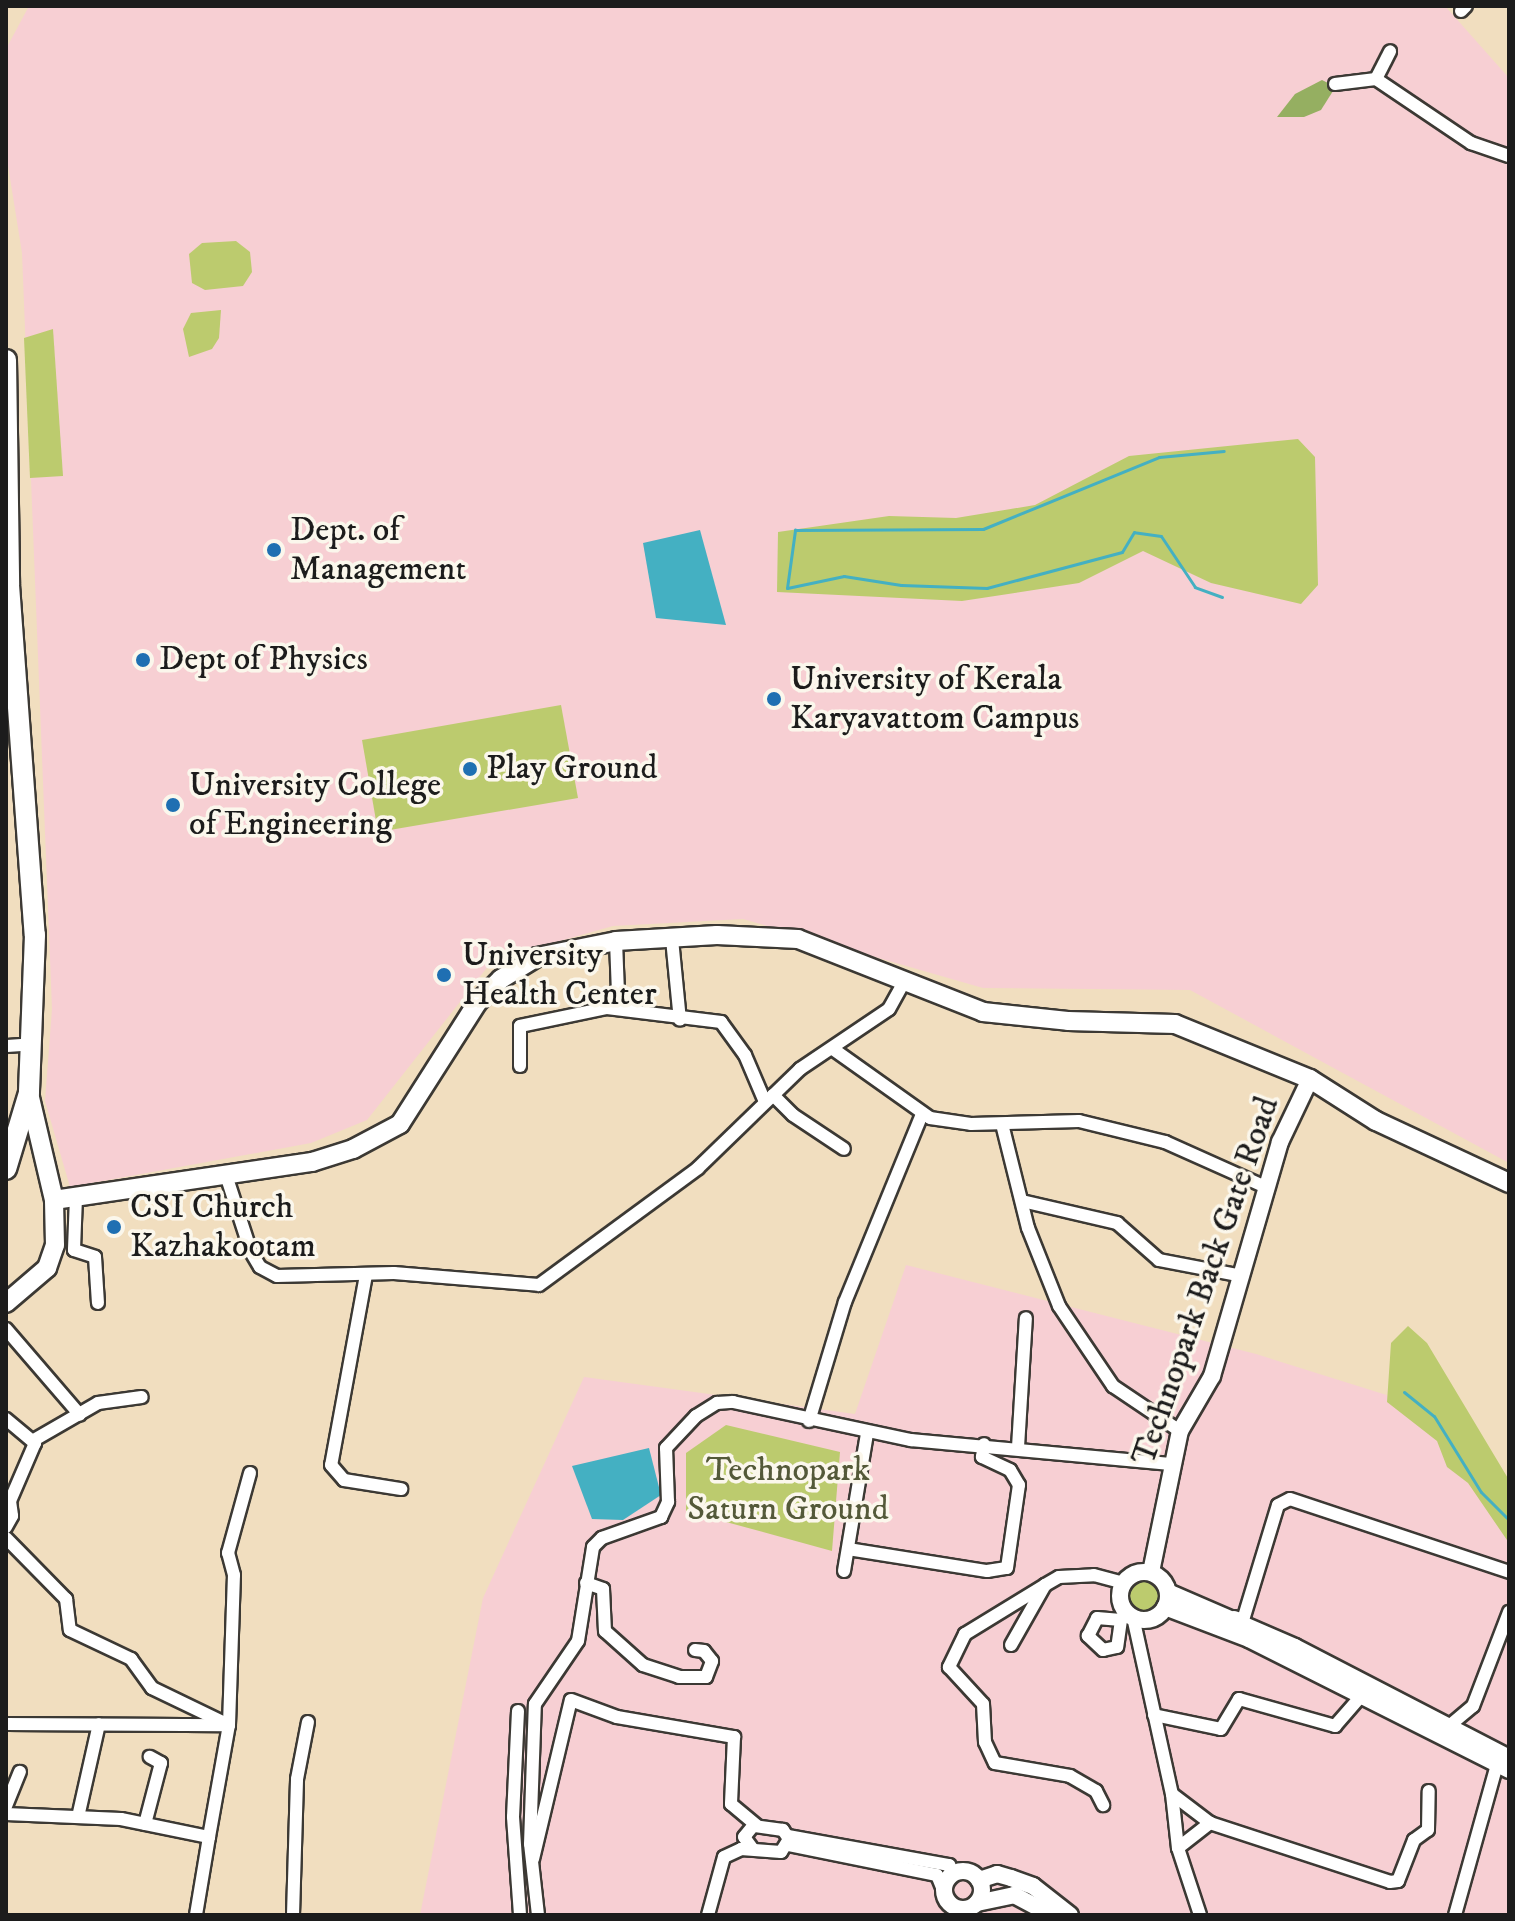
<!DOCTYPE html>
<html>
<head>
<meta charset="utf-8">
<style>
  body { margin:0 }
  #map { position:relative; width:1515px; height:1921px; overflow:hidden; background:#f1debf; font-family:"IM FELL DW Pica",serif }
  div>[style] { position:absolute }
  [style*='--x'] { left:calc(var(--x)*1px); top:calc(var(--y)*1px); width:calc(var(--w)*1px); rotate:calc(var(--a)*1deg) }
  .built>* { inset:0; background:#f7cfd3 }
  .green>* { inset:0; background:#bccb6e }
  .round { border-radius:50% }
  .forest>* { inset:0; background:#95af61 }
  .water>* { inset:0; background:#44b0c2 }
  .stream>* { height:3px; margin:-1.5px; padding:0 1.5px; transform-origin:1.5px; border-radius:1.5px; background:#44b0c2 }
  .roads { filter:drop-shadow(2px 0 #3c3934) drop-shadow(-2px 0 #3c3934) drop-shadow(0 2px #3c3934) drop-shadow(0 -2px #3c3934) }
  .minor>* { height:12px; margin:-6px; padding:0 6px; transform-origin:6px; border-radius:6px; background:#fff }
  .tertiary>* { height:16px; margin:-8px; padding:0 8px; transform-origin:8px; border-radius:8px; background:#fff }
  .tertiary>.ring { margin:-8px; padding:0; box-sizing:content-box; background:none; border:16px solid #fff; border-radius:50% }
  .secondary>* { height:18px; margin:-9px; padding:0 9px; transform-origin:9px; border-radius:9px; background:#fff }
  .primary>* { height:20px; margin:-10px; padding:0 10px; transform-origin:10px; border-radius:10px; background:#fff }
  .dots>* { width:22px; height:22px; translate:-50% -50%; box-sizing:border-box; border:4px solid #fbf7ec; border-radius:50% }
  span { translate:-50% -50%; white-space:nowrap; text-align:center; line-height:1.15; -webkit-text-stroke:7px #fbf7ec; paint-order:stroke }
  .poi-label { font-size:34px; color:#1c1c1c }
  .left { translate:0 -50%; text-align:left }
  .street-label { font-size:34px; color:#1c1c1c }
  .park-label { font-size:34px; color:#545939 }
  .frame { position:absolute; inset:0; border:8px solid #1c1c1c; pointer-events:none }
</style>
</head>
<body>
<div id="map">
  <div class="built">
    <div style="clip-path:polygon(29px 6px,1445px 6px,1509px 78px,1509px 1163px,1190px 990px,983px 988px,743px 919px,613px 926px,493px 960px,367px 1120px,311px 1143px,70px 1187px,45px 1101px,52px 1009px,22px 253px,6px 153px,6px 49px)"></div>
    <div style="clip-path:polygon(906px 1265px,1256px 1354px,1444px 1413px,1509px 1520px,1509px 1915px,420px 1915px,483px 1598px,584px 1377px,855px 1414px)"></div>
  </div>
  <div class="green">
    <div style="clip-path:polygon(236px 241px,250px 252px,252px 272px,243px 286px,205px 290px,192px 283px,189px 254px,202px 243px)"></div>
    <div style="clip-path:polygon(221px 310px,219px 338px,212px 349px,189px 357px,183px 329px,191px 313px)"></div>
    <div style="clip-path:polygon(53px 329px,63px 476px,30px 478px,24px 338px)"></div>
    <div style="clip-path:polygon(1298px 439px,1315px 457px,1318px 585px,1301px 604px,1211px 583px,1143px 551px,1079px 583px,962px 601px,777px 592px,778px 532px,889px 516px,956px 518px,1035px 505px,1129px 456px)"></div>
    <div style="clip-path:polygon(561px 705px,578px 798px,378px 832px,362px 740px)"></div>
    <div style="clip-path:polygon(1408px 1326px,1427px 1343px,1509px 1480px,1509px 1543px,1468px 1483px,1447px 1467px,1437px 1441px,1387px 1402px,1391px 1343px)"></div>
    <div style="clip-path:polygon(726px 1425px,840px 1452px,832px 1551px,686px 1511px,686px 1453px)"></div>
    <div class="round" style="left:1126px;top:1577px;width:38px;height:38px"></div>
  </div>
  <div class="forest">
    <div style="clip-path:polygon(1322px 80px,1332px 85px,1333px 91px,1321px 110px,1304px 117px,1277px 117px,1295px 94px)"></div>
  </div>
  <div class="water">
    <div style="clip-path:polygon(700px 530px,726px 625px,656px 618px,643px 543px)"></div>
    <div style="clip-path:polygon(649px 1448px,661px 1495px,623px 1520px,592px 1519px,572px 1466px)"></div>
  </div>
  <div class="stream">
    <div style="--x:1222;--y:597;--w:29;--a:-160"></div>
    <div style="--x:1195;--y:587;--w:61;--a:-123.7"></div>
    <div style="--x:1161;--y:536;--w:27;--a:-172"></div>
    <div style="--x:1134;--y:532;--w:23;--a:121"></div>
    <div style="--x:1122;--y:552;--w:140;--a:165.1"></div>
    <div style="--x:987;--y:588;--w:86;--a:-178"></div>
    <div style="--x:901;--y:585;--w:58;--a:-171"></div>
    <div style="--x:844;--y:576;--w:58;--a:168.1"></div>
    <div style="--x:787;--y:588;--w:59;--a:-82.1"></div>
    <div style="--x:795;--y:530;--w:188;--a:-0.3"></div>
    <div style="--x:983;--y:529;--w:190;--a:-22.2"></div>
    <div style="--x:1159;--y:457;--w:65;--a:-5.3"></div>
    <div style="--x:1404;--y:1392;--w:38;--a:39"></div>
    <div style="--x:1434;--y:1416;--w:89;--a:58.3"></div>
    <div style="--x:1481;--y:1492;--w:40;--a:45"></div>
  </div>
  <div class="roads">
    <div class="minor">
      <div style="--x:1461;--y:11;--w:7;--a:-45"></div>
      <div style="--x:1376;--y:79;--w:31;--a:-63"></div>
      <div style="--x:1335;--y:84;--w:41;--a:-7"></div>
      <div style="--x:1376;--y:79;--w:115;--a:34"></div>
      <div style="--x:1471;--y:143;--w:40;--a:18.9"></div>
      <div style="--x:672;--y:939;--w:81;--a:84.4"></div>
      <div style="--x:607;--y:1008;--w:115;--a:7"></div>
      <div style="--x:721;--y:1022;--w:41;--a:54"></div>
      <div style="--x:745;--y:1055;--w:51;--a:66.9"></div>
      <div style="--x:6;--y:1046;--w:27;--a:-4"></div>
      <div style="--x:833;--y:1049;--w:119;--a:35.4"></div>
      <div style="--x:930;--y:1118;--w:41;--a:8.3"></div>
      <div style="--x:971;--y:1124;--w:108;--a:-1.6"></div>
      <div style="--x:1079;--y:1121;--w:89;--a:13.7"></div>
      <div style="--x:1165;--y:1142;--w:113;--a:24.1"></div>
      <div style="--x:520;--y:1066;--w:40;--a:-90"></div>
      <div style="--x:520;--y:1026;--w:89;--a:-11.7"></div>
      <div style="--x:607;--y:1008;--w:19;--a:-54"></div>
      <div style="--x:618;--y:993;--w:52;--a:-92.2"></div>
      <div style="--x:773;--y:1095;--w:28;--a:45"></div>
      <div style="--x:793;--y:1115;--w:61;--a:33.7"></div>
      <div style="--x:1002;--y:1124;--w:107;--a:76"></div>
      <div style="--x:1028;--y:1228;--w:84;--a:68.3"></div>
      <div style="--x:1059;--y:1306;--w:97;--a:56"></div>
      <div style="--x:1113;--y:1386;--w:81;--a:33.9"></div>
      <div style="--x:226;--y:1175;--w:81;--a:72"></div>
      <div style="--x:251;--y:1252;--w:17;--a:59"></div>
      <div style="--x:260;--y:1267;--w:19;--a:28"></div>
      <div style="--x:277;--y:1276;--w:117;--a:-1.5"></div>
      <div style="--x:394;--y:1273;--w:145;--a:4.7"></div>
      <div style="--x:539;--y:1285;--w:197;--a:-36.3"></div>
      <div style="--x:698;--y:1168;--w:142;--a:-44.1"></div>
      <div style="--x:800;--y:1069;--w:107;--a:-34"></div>
      <div style="--x:889;--y:1009;--w:31;--a:-61"></div>
      <div style="--x:76;--y:1197;--w:53;--a:92.2"></div>
      <div style="--x:74;--y:1250;--w:22;--a:18"></div>
      <div style="--x:95;--y:1257;--w:46;--a:86.3"></div>
      <div style="--x:1022;--y:1201;--w:98;--a:13"></div>
      <div style="--x:1117;--y:1223;--w:56;--a:41.4"></div>
      <div style="--x:1159;--y:1260;--w:85;--a:10.9"></div>
      <div style="--x:366;--y:1275;--w:193;--a:100.4"></div>
      <div style="--x:331;--y:1465;--w:20;--a:49"></div>
      <div style="--x:344;--y:1480;--w:58;--a:9"></div>
      <div style="--x:6;--y:1329;--w:113;--a:49.3"></div>
      <div style="--x:6;--y:1419;--w:38;--a:40"></div>
      <div style="--x:35;--y:1443;--w:63;--a:113.3"></div>
      <div style="--x:10;--y:1501;--w:15;--a:82"></div>
      <div style="--x:12;--y:1516;--w:13;--a:119"></div>
      <div style="--x:809;--y:1421;--w:124;--a:-73.2"></div>
      <div style="--x:845;--y:1302;--w:203;--a:-67.7"></div>
      <div style="--x:34;--y:1440;--w:74;--a:-30"></div>
      <div style="--x:98;--y:1403;--w:44;--a:-7.8"></div>
      <div style="--x:1018;--y:1447;--w:129;--a:-86.5"></div>
      <div style="--x:6;--y:1538;--w:86;--a:45.5"></div>
      <div style="--x:66;--y:1599;--w:31;--a:83"></div>
      <div style="--x:70;--y:1630;--w:68;--a:25.4"></div>
      <div style="--x:131;--y:1659;--w:36;--a:54"></div>
      <div style="--x:152;--y:1688;--w:85;--a:25.7"></div>
      <div style="--x:848;--y:1549;--w:141;--a:9"></div>
      <div style="--x:987;--y:1571;--w:20;--a:-9"></div>
      <div style="--x:1007;--y:1568;--w:84;--a:-81.8"></div>
      <div style="--x:1019;--y:1485;--w:17;--a:-121"></div>
      <div style="--x:1010;--y:1470;--w:31;--a:-155"></div>
      <div style="--x:982;--y:1457;--w:13;--a:-81"></div>
      <div style="--x:844;--y:1571;--w:139;--a:-80.5"></div>
      <div style="--x:586;--y:1583;--w:18;--a:19"></div>
      <div style="--x:603;--y:1589;--w:42;--a:87.3"></div>
      <div style="--x:605;--y:1631;--w:51;--a:41.8"></div>
      <div style="--x:643;--y:1665;--w:38;--a:18"></div>
      <div style="--x:679;--y:1677;--w:27;--a:0"></div>
      <div style="--x:706;--y:1677;--w:17;--a:-69"></div>
      <div style="--x:712;--y:1661;--w:13;--a:-129"></div>
      <div style="--x:704;--y:1651;--w:9;--a:-174"></div>
      <div style="--x:1045;--y:1585;--w:94;--a:148.5"></div>
      <div style="--x:965;--y:1634;--w:37;--a:116"></div>
      <div style="--x:949;--y:1667;--w:50;--a:47.4"></div>
      <div style="--x:983;--y:1704;--w:38;--a:87"></div>
      <div style="--x:985;--y:1742;--w:23;--a:65"></div>
      <div style="--x:995;--y:1763;--w:76;--a:9.8"></div>
      <div style="--x:1070;--y:1776;--w:30;--a:30"></div>
      <div style="--x:1096;--y:1791;--w:16;--a:63"></div>
      <div style="--x:1133;--y:1617;--w:181;--a:77.6"></div>
      <div style="--x:1172;--y:1794;--w:54;--a:83.7"></div>
      <div style="--x:1178;--y:1848;--w:71;--a:71.8"></div>
      <div style="--x:1234;--y:1617;--w:9;--a:18"></div>
      <div style="--x:1243;--y:1620;--w:120;--a:-73.1"></div>
      <div style="--x:1278;--y:1505;--w:13;--a:-27"></div>
      <div style="--x:1290;--y:1499;--w:231;--a:18.4"></div>
      <div style="--x:1121;--y:1620;--w:27;--a:98"></div>
      <div style="--x:1117;--y:1647;--w:14;--a:168"></div>
      <div style="--x:1103;--y:1650;--w:21;--a:-137"></div>
      <div style="--x:1088;--y:1636;--w:20;--a:-63"></div>
      <div style="--x:1097;--y:1618;--w:24;--a:5"></div>
      <div style="--x:1121;--y:1620;--w:9;--a:-41"></div>
      <div style="--x:1011;--y:1645;--w:69;--a:-60.5"></div>
      <div style="--x:1045;--y:1585;--w:16;--a:-30"></div>
      <div style="--x:1059;--y:1577;--w:35;--a:-3"></div>
      <div style="--x:1094;--y:1575;--w:31;--a:15"></div>
      <div style="--x:518;--y:1711;--w:106;--a:92.7"></div>
      <div style="--x:513;--y:1817;--w:98;--a:85.9"></div>
      <div style="--x:1154;--y:1715;--w:68;--a:11.8"></div>
      <div style="--x:1221;--y:1729;--w:35;--a:-59"></div>
      <div style="--x:1239;--y:1699;--w:100;--a:15.7"></div>
      <div style="--x:1335;--y:1726;--w:37;--a:-49"></div>
      <div style="--x:6;--y:1724;--w:223;--a:0.3"></div>
      <div style="--x:1449;--y:1726;--w:31;--a:-40"></div>
      <div style="--x:1473;--y:1706;--w:101;--a:-69"></div>
      <div style="--x:1172;--y:1794;--w:48;--a:37.3"></div>
      <div style="--x:1210;--y:1823;--w:189;--a:18.1"></div>
      <div style="--x:1390;--y:1882;--w:8;--a:-7"></div>
      <div style="--x:1398;--y:1881;--w:44;--a:-68.7"></div>
      <div style="--x:1414;--y:1840;--w:17;--a:-36"></div>
      <div style="--x:1428;--y:1830;--w:39;--a:-89"></div>
      <div style="--x:6;--y:1806;--w:37;--a:-68"></div>
      <div style="--x:6;--y:1814;--w:115;--a:2.5"></div>
      <div style="--x:121;--y:1819;--w:90;--a:11.6"></div>
      <div style="--x:209;--y:1837;--w:79;--a:99.5"></div>
      <div style="--x:78;--y:1817;--w:95;--a:-77.3"></div>
      <div style="--x:145;--y:1824;--w:63;--a:-75.3"></div>
      <div style="--x:161;--y:1763;--w:13;--a:-151"></div>
      <div style="--x:788;--y:1836;--w:164;--a:10.2"></div>
      <div style="--x:949;--y:1865;--w:9;--a:72"></div>
      <div style="--x:209;--y:1837;--w:114;--a:-79.9"></div>
      <div style="--x:229;--y:1725;--w:150;--a:-88.1"></div>
      <div style="--x:234;--y:1575;--w:23;--a:-105"></div>
      <div style="--x:228;--y:1553;--w:83;--a:-74.6"></div>
      <div style="--x:789;--y:1845;--w:151;--a:11.5"></div>
      <div style="--x:937;--y:1875;--w:18;--a:68"></div>
      <div style="--x:1178;--y:1848;--w:41;--a:-38"></div>
      <div style="--x:533;--y:1859;--w:163;--a:-76.6"></div>
      <div style="--x:571;--y:1700;--w:49;--a:20.3"></div>
      <div style="--x:617;--y:1717;--w:119;--a:9.7"></div>
      <div style="--x:734;--y:1737;--w:67;--a:92.6"></div>
      <div style="--x:731;--y:1804;--w:33;--a:40"></div>
      <div style="--x:293;--y:1915;--w:136;--a:-88.3"></div>
      <div style="--x:297;--y:1779;--w:58;--a:-79.1"></div>
      <div style="--x:538;--y:1915;--w:71;--a:-96.4"></div>
      <div style="--x:530;--y:1844;--w:140;--a:-88"></div>
      <div style="--x:535;--y:1704;--w:76;--a:-55.7"></div>
      <div style="--x:578;--y:1641;--w:95;--a:-80.9"></div>
      <div style="--x:593;--y:1547;--w:13;--a:-45"></div>
      <div style="--x:602;--y:1538;--w:63;--a:-19.6"></div>
      <div style="--x:661;--y:1517;--w:17;--a:-65"></div>
      <div style="--x:668;--y:1502;--w:54;--a:-92.1"></div>
      <div style="--x:666;--y:1448;--w:44;--a:-46.8"></div>
      <div style="--x:696;--y:1416;--w:25;--a:-32"></div>
      <div style="--x:717;--y:1403;--w:16;--a:-4"></div>
      <div style="--x:733;--y:1402;--w:182;--a:12.1"></div>
      <div style="--x:911;--y:1440;--w:260;--a:5.3"></div>
      <div style="--x:708;--y:1915;--w:60;--a:-74.6"></div>
      <div style="--x:724;--y:1857;--w:19;--a:-25"></div>
      <div style="--x:741;--y:1849;--w:40;--a:4.3"></div>
      <div style="--x:781;--y:1852;--w:15;--a:-58"></div>
      <div style="--x:789;--y:1839;--w:11;--a:-124"></div>
      <div style="--x:783;--y:1830;--w:30;--a:-172"></div>
      <div style="--x:753;--y:1826;--w:14;--a:129"></div>
      <div style="--x:744;--y:1837;--w:14;--a:54"></div>
      <div style="--x:1455;--y:1915;--w:156;--a:-74.4"></div>
    </div>
    <div class="tertiary">
      <div class="ring" style="left:1120px;top:1572px;width:32px;height:32px"></div>
      <div style="--x:1151;--y:1572;--w:144;--a:-78.4"></div>
      <div style="--x:1180;--y:1431;--w:64;--a:-59.8"></div>
      <div style="--x:1212;--y:1376;--w:244;--a:-73.8"></div>
      <div style="--x:1280;--y:1142;--w:70;--a:-64.5"></div>
      <div style="--x:1168;--y:1592;--w:138;--a:23.4"></div>
      <div style="--x:1295;--y:1647;--w:241;--a:27.4"></div>
      <div style="--x:1165;--y:1607;--w:90;--a:20.9"></div>
      <div style="--x:1249;--y:1639;--w:291;--a:26.7"></div>
      <div class="ring" style="left:944px;top:1871px;width:22px;height:22px"></div>
      <div style="--x:979;--y:1880;--w:19;--a:-18"></div>
      <div style="--x:997;--y:1874;--w:15;--a:16"></div>
      <div style="--x:1011;--y:1878;--w:23;--a:20"></div>
      <div style="--x:1033;--y:1886;--w:47;--a:38.1"></div>
      <div style="--x:977;--y:1903;--w:38;--a:-12"></div>
      <div style="--x:1014;--y:1895;--w:43;--a:27.8"></div>
    </div>
    <div class="secondary">
      <div style="--x:54;--y:1200;--w:261;--a:-8.4"></div>
      <div style="--x:312;--y:1162;--w:43;--a:-17.6"></div>
      <div style="--x:353;--y:1149;--w:53;--a:-28"></div>
      <div style="--x:400;--y:1124;--w:143;--a:-57.5"></div>
      <div style="--x:477;--y:1003;--w:34;--a:-45"></div>
      <div style="--x:501;--y:979;--w:42;--a:-31.4"></div>
      <div style="--x:537;--y:957;--w:81;--a:-11.4"></div>
      <div style="--x:616;--y:941;--w:101;--a:-3.4"></div>
      <div style="--x:717;--y:935;--w:81;--a:2.8"></div>
      <div style="--x:798;--y:939;--w:199;--a:21.5"></div>
      <div style="--x:983;--y:1012;--w:85;--a:6"></div>
      <div style="--x:1068;--y:1021;--w:107;--a:1.6"></div>
      <div style="--x:1175;--y:1024;--w:146;--a:22.2"></div>
      <div style="--x:1310;--y:1079;--w:78;--a:32.5"></div>
      <div style="--x:1376;--y:1121;--w:147;--a:25"></div>
      <div style="--x:6;--y:1303;--w:54;--a:-40.5"></div>
      <div style="--x:47;--y:1268;--w:24;--a:-71"></div>
      <div style="--x:55;--y:1245;--w:45;--a:-91.3"></div>
      <div style="--x:54;--y:1200;--w:110;--a:-103.2"></div>
    </div>
    <div class="primary">
      <div style="--x:6;--y:360;--w:225;--a:89.2"></div>
      <div style="--x:9;--y:585;--w:351;--a:85.8"></div>
      <div style="--x:35;--y:935;--w:158;--a:92.2"></div>
      <div style="--x:29;--y:1093;--w:79;--a:106.8"></div>
    </div>
  </div>
  <div class="dots">
    <div style="left:274px;top:550px;background:#1f6fb2"></div>
    <div style="left:143px;top:660px;background:#1f6fb2"></div>
    <div style="left:774px;top:699px;background:#1f6fb2"></div>
    <div style="left:470px;top:769px;background:#1f6fb2"></div>
    <div style="left:173px;top:805px;background:#1f6fb2"></div>
    <div style="left:444px;top:975px;background:#1f6fb2"></div>
    <div style="left:114px;top:1227px;background:#1f6fb2"></div>
  </div>
  <div class="poi-label">
    <span class="left" style="left:290px;top:550px">Dept. of<br>Management</span>
    <span class="left" style="left:159px;top:660px">Dept of Physics</span>
    <span class="left" style="left:790px;top:699px">University of Kerala<br>Karyavattom Campus</span>
    <span class="left" style="left:486px;top:769px">Play Ground</span>
    <span class="left" style="left:189px;top:805px">University College<br>of Engineering</span>
    <span class="left" style="left:462px;top:975px">University<br>Health Center</span>
    <span class="left" style="left:130px;top:1227px">CSI Church<br>Kazhakootam</span>
  </div>
  <div class="street-label">
    <span style="left:1206px;top:1281px;rotate:-71deg">Technopark Back Gate Road</span>
  </div>
  <div class="park-label">
    <span style="left:788px;top:1490px">Technopark<br>Saturn Ground</span>
  </div>
  <div class="frame"></div>
</div>
</body>
</html>
